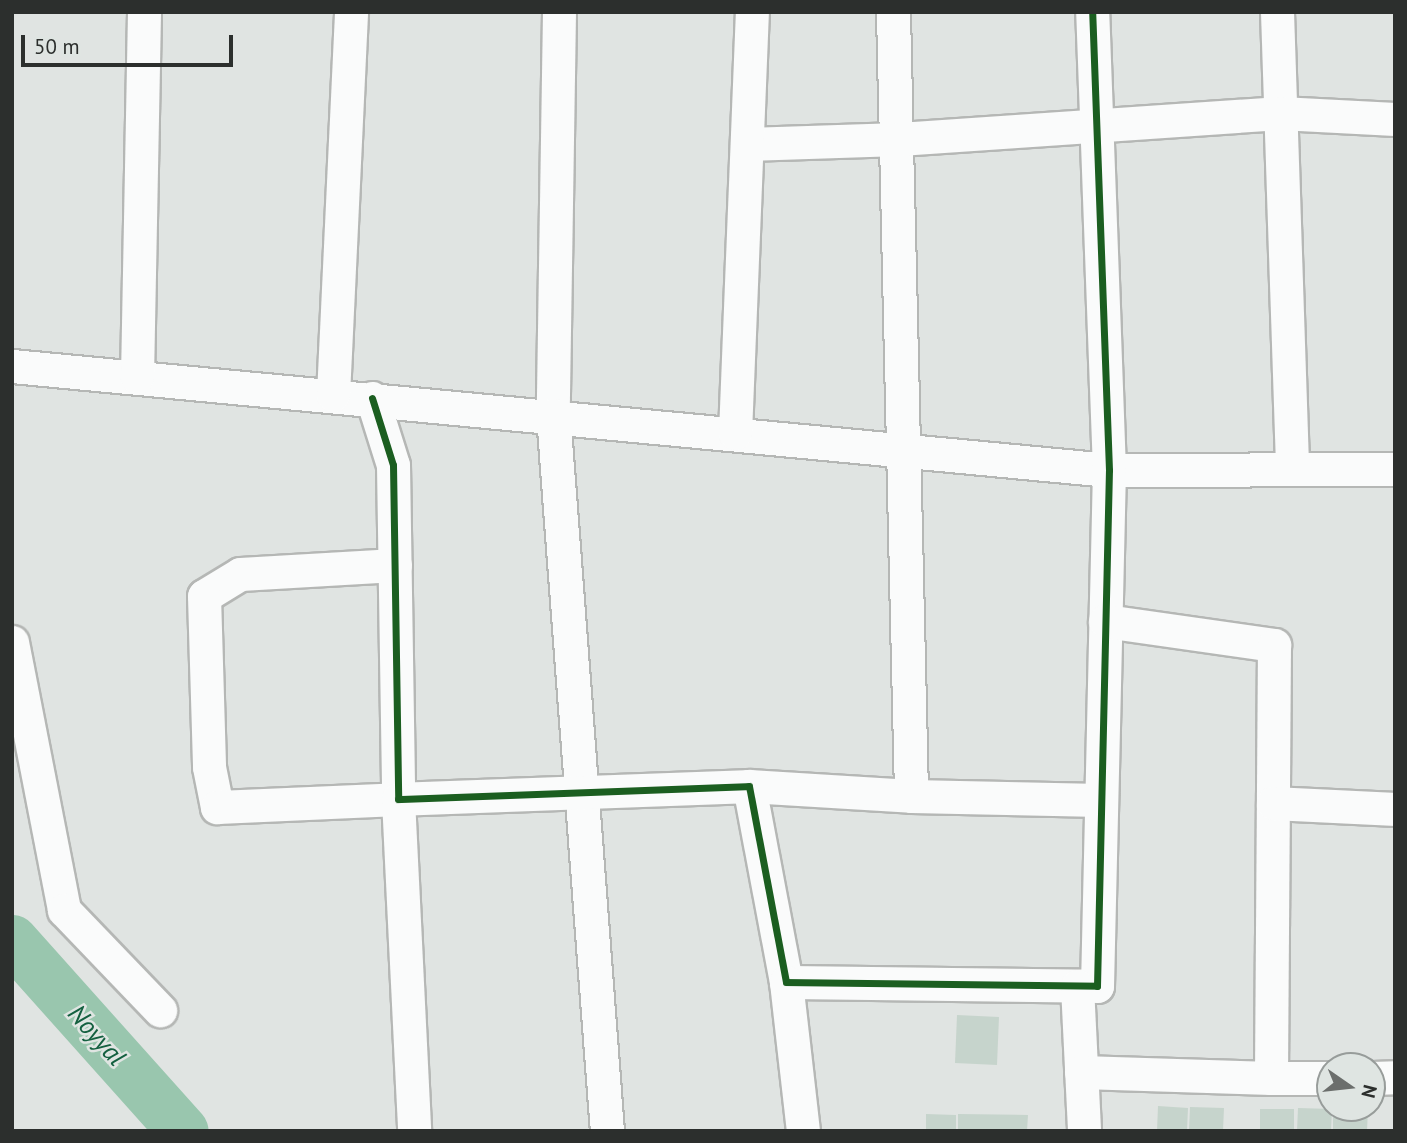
<!DOCTYPE html>
<html>
<head>
<meta charset="utf-8">
<style>
  body { margin:0 }
  #map { position:relative; width:1407px; height:1143px; overflow:hidden; background:#e0e4e2; font-family:"PT Sans",sans-serif }
  div>[style] { position:absolute }
  [style*='--x'] { left:calc(var(--x)*1px); top:calc(var(--y)*1px); width:calc(var(--w)*1px); rotate:calc(var(--a)*1deg) }
  .river>* { height:51px; margin:-25.5px; padding:0 25.5px; transform-origin:25.5px; border-radius:25.5px; background:#99c6ae }
  .building>* { inset:0; background:#c6d4cc }
  .roads { filter:drop-shadow(2px 0 #b5b7b5) drop-shadow(-2px 0 #b5b7b5) drop-shadow(0 2px #b5b7b5) drop-shadow(0 -2px #b5b7b5) }
  .minor>* { height:33px; margin:-16.5px; padding:0 16.5px; transform-origin:16.5px; border-radius:16.5px; background:#fafbfb }
  .cycleway>* { height:7px; margin:-3.5px; padding:0 3.5px; transform-origin:3.5px; border-radius:3.5px; background:#1b5e20 }
  span { translate:-50% -50%; white-space:nowrap; text-align:center; line-height:1.15; -webkit-text-stroke:5px #dfe5e2; paint-order:stroke }
  .water-label { font-size:26px; color:#146040; font-style:italic }
  .frame { position:absolute; inset:0; border:14px solid #2c2f2d; pointer-events:none }
  .north { position:absolute; left:1316px; top:1052px; width:70px; height:70px; box-sizing:border-box; background:#dfe5e2; border:2px solid #979c9a; border-radius:50%; rotate:104deg; font-size:19px; font-weight:700; line-height:28px; text-align:center; color:#2c2f2d }
  .north::after { content:''; display:block; margin:auto; width:24px; height:32px; background:#6b6e6c; clip-path:polygon(50% 0,100% 100%,50% 72%,0 100%) }
  .scale { position:absolute; left:21px; top:35px; width:212px; height:32px; box-sizing:border-box; border:4px solid #2c2f2d; border-top:0; padding-left:9px; font-size:21px; line-height:24px; white-space:nowrap; color:#2c2f2d; -webkit-text-stroke:5px #dfe5e2; paint-order:stroke }
</style>
</head>
<body>
<div id="map">
  <div class="river">
    <div style="--x:12;--y:940;--w:256;--a:48.2"></div>
  </div>
  <div class="building">
    <div style="clip-path:polygon(957px 1015px,999px 1017px,997px 1065px,955px 1063px)"></div>
    <div style="clip-path:polygon(1158px 1106px,1188px 1108px,1187px 1131px,1157px 1131px)"></div>
    <div style="clip-path:polygon(1190px 1107px,1224px 1108px,1223px 1131px,1189px 1131px)"></div>
    <div style="clip-path:polygon(1298px 1108px,1332px 1109px,1331px 1131px,1297px 1131px)"></div>
    <div style="clip-path:polygon(1333px 1108px,1368px 1109px,1367px 1131px,1333px 1131px)"></div>
    <div style="clip-path:polygon(1260px 1109px,1294px 1109px,1294px 1131px,1260px 1131px)"></div>
    <div style="clip-path:polygon(926px 1114px,956px 1115px,956px 1131px,926px 1131px)"></div>
    <div style="clip-path:polygon(958px 1114px,1028px 1115px,1027px 1131px,958px 1131px)"></div>
  </div>
  <div class="roads">
    <div class="minor">
      <div style="--x:559;--y:12;--w:403;--a:90.9"></div>
      <div style="--x:553;--y:415;--w:718;--a:85.69"></div>
      <div style="--x:893;--y:12;--w:784;--a:88.68"></div>
      <div style="--x:1277;--y:12;--w:457;--a:88.1"></div>
      <div style="--x:747;--y:144;--w:152;--a:-1.9"></div>
      <div style="--x:899;--y:139;--w:382;--a:-3.9"></div>
      <div style="--x:1280;--y:113;--w:115;--a:3"></div>
      <div style="--x:12;--y:366;--w:1102;--a:5.42"></div>
      <div style="--x:1109;--y:470;--w:286;--a:-0.2"></div>
      <div style="--x:137;--y:377;--w:365;--a:-88.9"></div>
      <div style="--x:333;--y:395;--w:383;--a:-87.3"></div>
      <div style="--x:372;--y:398;--w:70;--a:72.6"></div>
      <div style="--x:393;--y:465;--w:334;--a:89.1"></div>
      <div style="--x:398;--y:799;--w:351;--a:-2.1"></div>
      <div style="--x:749;--y:786;--w:199;--a:79.3"></div>
      <div style="--x:786;--y:982;--w:311;--a:0.7"></div>
      <div style="--x:1097;--y:986;--w:516;--a:-88.67"></div>
      <div style="--x:1109;--y:470;--w:458;--a:-92.1"></div>
      <div style="--x:735;--y:433;--w:421;--a:-87.7"></div>
      <div style="--x:395;--y:565;--w:155;--a:176.7"></div>
      <div style="--x:240;--y:574;--w:42;--a:148.6"></div>
      <div style="--x:204;--y:596;--w:171;--a:88.3"></div>
      <div style="--x:209;--y:767;--w:41;--a:78.7"></div>
      <div style="--x:217;--y:807;--w:181;--a:-2.5"></div>
      <div style="--x:398;--y:799;--w:332;--a:87.2"></div>
      <div style="--x:1105;--y:621;--w:171;--a:8.1"></div>
      <div style="--x:1274;--y:645;--w:433;--a:90.4"></div>
      <div style="--x:1271;--y:1078;--w:59;--a:0"></div>
      <div style="--x:12;--y:642;--w:273;--a:79"></div>
      <div style="--x:64;--y:910;--w:139;--a:46.2"></div>
      <div style="--x:749;--y:786;--w:162;--a:3.5"></div>
      <div style="--x:911;--y:796;--w:190;--a:1.2"></div>
      <div style="--x:1273;--y:803;--w:122;--a:2.8"></div>
      <div style="--x:786;--y:982;--w:150;--a:83.5"></div>
      <div style="--x:1077;--y:986;--w:145;--a:87.2"></div>
      <div style="--x:1081;--y:1072;--w:190;--a:1.8"></div>
      <div style="--x:1372;--y:1078;--w:23;--a:-2"></div>
    </div>
  </div>
  <div class="cycleway">
    <div style="--x:372;--y:398;--w:70;--a:72.6"></div>
    <div style="--x:393;--y:465;--w:334;--a:89.1"></div>
    <div style="--x:398;--y:799;--w:351;--a:-2.1"></div>
    <div style="--x:749;--y:786;--w:199;--a:79.3"></div>
    <div style="--x:786;--y:982;--w:311;--a:0.7"></div>
    <div style="--x:1097;--y:986;--w:516;--a:-88.67"></div>
    <div style="--x:1109;--y:470;--w:458;--a:-92.1"></div>
  </div>
  <div class="water-label">
    <span style="left:97px;top:1035px;rotate:48deg">Noyyal</span>
  </div>
  <div class="frame"></div>
  <div class="north">N</div>
  <div class="scale">50 m</div>
</div>
</body>
</html>
